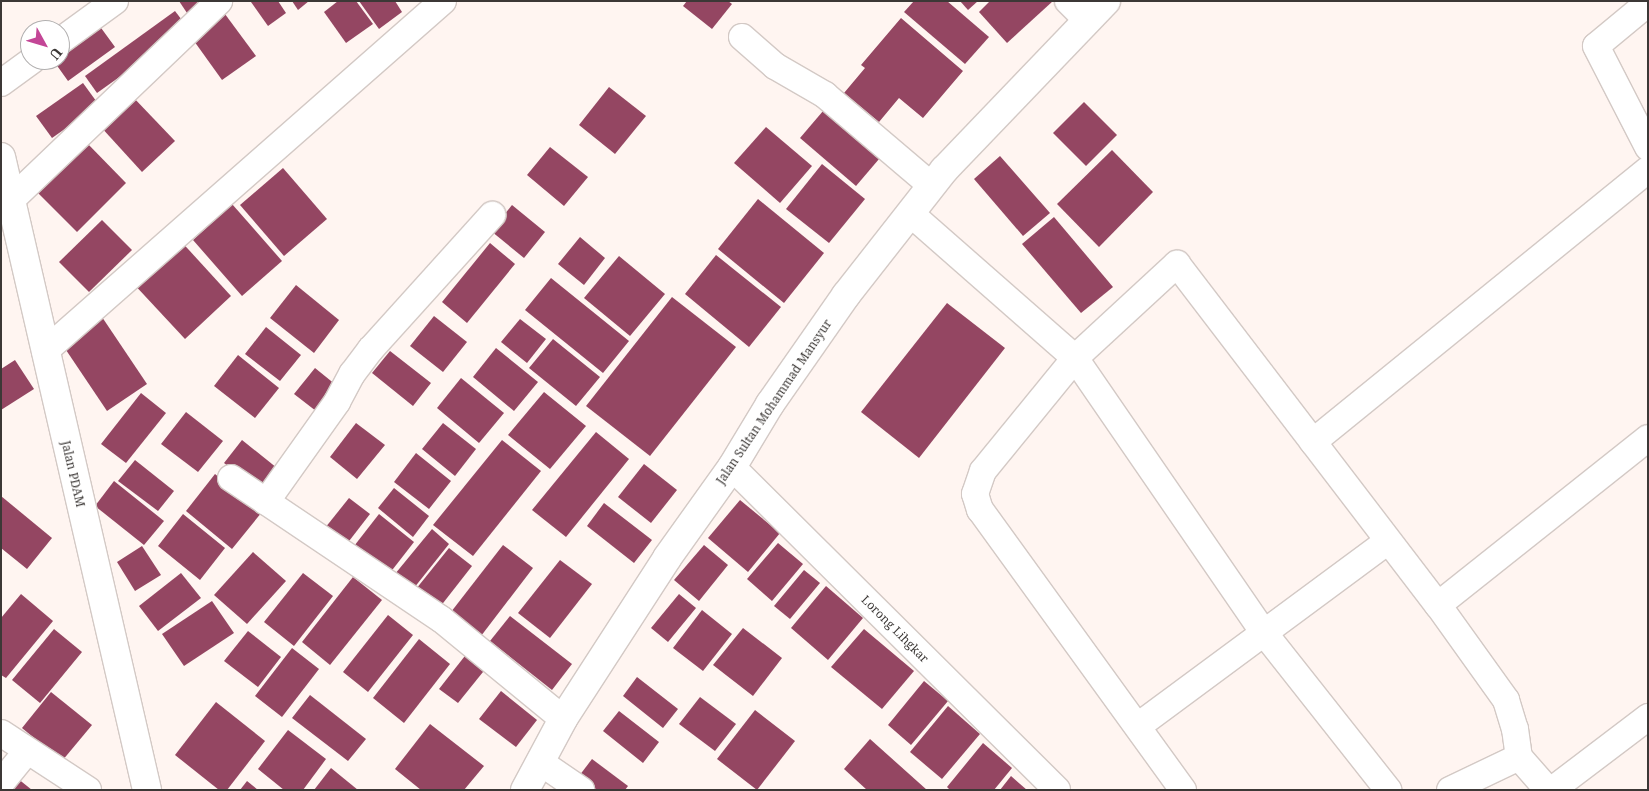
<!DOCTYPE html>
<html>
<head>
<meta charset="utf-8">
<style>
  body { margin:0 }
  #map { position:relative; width:1649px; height:791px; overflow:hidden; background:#fff5f1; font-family:"Noto Serif",serif }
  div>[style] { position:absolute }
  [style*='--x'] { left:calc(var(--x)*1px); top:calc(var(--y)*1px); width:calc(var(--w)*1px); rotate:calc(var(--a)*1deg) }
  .building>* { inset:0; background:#944662 }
  .roads { filter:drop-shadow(1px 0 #d3c9c5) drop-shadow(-1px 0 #d3c9c5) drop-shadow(0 1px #d3c9c5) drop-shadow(0 -1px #d3c9c5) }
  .minor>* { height:26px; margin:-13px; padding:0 13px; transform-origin:13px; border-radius:13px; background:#fff }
  .tertiary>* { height:28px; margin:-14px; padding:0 14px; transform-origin:14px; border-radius:14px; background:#fff }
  span { translate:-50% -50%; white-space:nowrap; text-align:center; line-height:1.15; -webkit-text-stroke:5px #fff; paint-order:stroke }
  .street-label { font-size:12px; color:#3c3836 }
  .frame { position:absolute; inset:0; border:2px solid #3c3836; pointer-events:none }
  .north { position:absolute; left:20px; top:20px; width:50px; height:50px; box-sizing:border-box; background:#fff; border:1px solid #b1afaf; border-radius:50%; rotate:129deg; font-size:14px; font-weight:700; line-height:20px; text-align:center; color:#3c3836 }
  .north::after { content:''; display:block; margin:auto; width:18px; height:22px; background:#c34696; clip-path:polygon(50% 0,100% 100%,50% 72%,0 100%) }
</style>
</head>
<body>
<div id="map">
  <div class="building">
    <div style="clip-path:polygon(179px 1px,210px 1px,189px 16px)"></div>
    <div style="clip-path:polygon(278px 1px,286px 13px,268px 26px,251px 2px)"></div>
    <div style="clip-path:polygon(292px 1px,309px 1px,298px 10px)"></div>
    <div style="clip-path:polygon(338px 1px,356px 1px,373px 24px,346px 43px,324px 12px)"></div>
    <div style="clip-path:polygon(359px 1px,395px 1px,402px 12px,379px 29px)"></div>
    <div style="clip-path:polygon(687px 1px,728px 1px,732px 4px,712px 29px,683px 6px)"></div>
    <div style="clip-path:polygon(914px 1px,947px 1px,989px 37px,965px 64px,904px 12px)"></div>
    <div style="clip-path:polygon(960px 1px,978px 1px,968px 10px)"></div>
    <div style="clip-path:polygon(990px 1px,1053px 1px,1007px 43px,979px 12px)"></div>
    <div style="clip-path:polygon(222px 10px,256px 56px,222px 80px,189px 34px)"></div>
    <div style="clip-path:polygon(175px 11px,188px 28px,97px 93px,85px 76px)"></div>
    <div style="clip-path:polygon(901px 18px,963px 71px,923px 118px,899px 98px,879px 122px,844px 93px,865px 68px,861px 65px)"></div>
    <div style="clip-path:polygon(96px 21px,115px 47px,68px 81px,53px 60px,60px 60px,60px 47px)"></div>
    <div style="clip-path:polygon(83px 83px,99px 105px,52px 138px,36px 116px)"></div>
    <div style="clip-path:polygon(609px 87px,646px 116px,615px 154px,579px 125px)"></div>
    <div style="clip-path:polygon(132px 96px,175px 141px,142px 172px,100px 126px)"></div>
    <div style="clip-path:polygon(1084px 102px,1117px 135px,1086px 166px,1053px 133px)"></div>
    <div style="clip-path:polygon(829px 104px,885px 152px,856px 186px,800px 138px)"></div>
    <div style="clip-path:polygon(766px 127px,812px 166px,780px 203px,734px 163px)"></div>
    <div style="clip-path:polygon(86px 142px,126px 183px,77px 232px,36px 191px)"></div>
    <div style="clip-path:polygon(550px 147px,588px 177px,564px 206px,527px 175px)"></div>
    <div style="clip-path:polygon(1112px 150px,1153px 192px,1099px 247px,1057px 204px)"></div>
    <div style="clip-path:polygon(1000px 156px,1050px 213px,1023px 236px,974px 179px)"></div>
    <div style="clip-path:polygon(822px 164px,865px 199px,829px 243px,786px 209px)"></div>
    <div style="clip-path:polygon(283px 168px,327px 219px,284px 256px,240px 205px)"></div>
    <div style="clip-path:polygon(758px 199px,824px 253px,784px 303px,718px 249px)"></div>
    <div style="clip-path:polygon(232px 204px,282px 261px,242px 296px,193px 240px)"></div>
    <div style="clip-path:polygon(512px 205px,545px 232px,524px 258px,491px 231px)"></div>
    <div style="clip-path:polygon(1054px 217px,1113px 287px,1081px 313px,1022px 244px)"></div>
    <div style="clip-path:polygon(102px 220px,132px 250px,89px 292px,59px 262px)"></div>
    <div style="clip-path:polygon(580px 237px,605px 258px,584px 285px,558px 264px)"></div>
    <div style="clip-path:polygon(178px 238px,231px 296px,185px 339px,131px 281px)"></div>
    <div style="clip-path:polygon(490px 243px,515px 264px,467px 323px,442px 302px)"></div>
    <div style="clip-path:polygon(716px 255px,781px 307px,749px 347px,685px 294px)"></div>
    <div style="clip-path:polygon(619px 256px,665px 294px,630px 336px,584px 298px)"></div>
    <div style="clip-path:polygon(551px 278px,629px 341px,603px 373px,525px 310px)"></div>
    <div style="clip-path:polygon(296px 285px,339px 320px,314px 353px,270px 318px)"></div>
    <div style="clip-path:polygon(672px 297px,736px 347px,650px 456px,586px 406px)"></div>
    <div style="clip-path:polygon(947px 303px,1005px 348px,919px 458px,861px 412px)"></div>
    <div style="clip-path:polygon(434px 316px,467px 342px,443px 372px,410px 346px)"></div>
    <div style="clip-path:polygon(102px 317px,147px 384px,107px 411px,62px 344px)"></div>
    <div style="clip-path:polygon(520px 319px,546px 339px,527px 363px,501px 342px)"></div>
    <div style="clip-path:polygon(266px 327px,301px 355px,280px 381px,245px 354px)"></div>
    <div style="clip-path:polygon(553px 339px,600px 377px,576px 406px,529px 368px)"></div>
    <div style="clip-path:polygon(496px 348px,538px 382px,514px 411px,473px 377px)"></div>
    <div style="clip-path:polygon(390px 351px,431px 383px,413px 406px,372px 373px)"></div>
    <div style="clip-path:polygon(238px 355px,279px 388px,255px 418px,214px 386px)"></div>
    <div style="clip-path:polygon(15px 360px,34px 389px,1px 410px,1px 369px)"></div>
    <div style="clip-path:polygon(315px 368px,336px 385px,316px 411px,294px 394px)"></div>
    <div style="clip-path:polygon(461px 378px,504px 413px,479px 443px,437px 408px)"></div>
    <div style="clip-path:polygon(544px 392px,586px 426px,550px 469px,508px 435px)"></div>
    <div style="clip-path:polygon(141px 393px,166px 413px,126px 463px,101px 444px)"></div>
    <div style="clip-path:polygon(186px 412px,223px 441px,198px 472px,161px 444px)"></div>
    <div style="clip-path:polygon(356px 423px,385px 445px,357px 479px,330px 457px)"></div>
    <div style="clip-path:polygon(443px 423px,476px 449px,455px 476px,422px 449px)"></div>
    <div style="clip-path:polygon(596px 432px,629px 459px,566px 537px,532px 510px)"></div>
    <div style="clip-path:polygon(242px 440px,277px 468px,259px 490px,224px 463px)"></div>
    <div style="clip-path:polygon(502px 440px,541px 471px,473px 556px,433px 525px)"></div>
    <div style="clip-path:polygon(416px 453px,451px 481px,429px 509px,394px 482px)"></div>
    <div style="clip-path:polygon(135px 460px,174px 491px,158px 511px,118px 481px)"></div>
    <div style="clip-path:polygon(644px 464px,677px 490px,651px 523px,618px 497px)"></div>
    <div style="clip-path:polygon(215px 474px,262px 512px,232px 549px,186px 511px)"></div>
    <div style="clip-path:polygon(114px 481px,164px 521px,144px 545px,95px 506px)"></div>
    <div style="clip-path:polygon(394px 488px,429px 516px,413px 537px,378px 508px)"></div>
    <div style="clip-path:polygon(1px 496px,52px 538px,27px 569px,1px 548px)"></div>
    <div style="clip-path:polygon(349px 498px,370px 514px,346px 545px,325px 528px)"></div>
    <div style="clip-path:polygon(740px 500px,780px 533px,748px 572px,708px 538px)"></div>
    <div style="clip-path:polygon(604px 503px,652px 540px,634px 563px,587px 526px)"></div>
    <div style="clip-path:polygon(183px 514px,225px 548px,200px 580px,158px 546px)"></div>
    <div style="clip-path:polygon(379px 514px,414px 542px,386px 578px,351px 550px)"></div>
    <div style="clip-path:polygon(432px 529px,449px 544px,414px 588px,395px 574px)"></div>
    <div style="clip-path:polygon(778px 543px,803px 564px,772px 601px,747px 579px)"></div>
    <div style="clip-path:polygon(503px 545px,533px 568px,481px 636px,451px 612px)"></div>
    <div style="clip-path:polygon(704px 545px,728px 565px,699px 601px,674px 580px)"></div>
    <div style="clip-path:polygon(142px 546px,161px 575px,135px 591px,117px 562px)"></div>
    <div style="clip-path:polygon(449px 548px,472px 566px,440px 607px,416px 589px)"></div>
    <div style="clip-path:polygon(253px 552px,286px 581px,247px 624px,214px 595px)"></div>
    <div style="clip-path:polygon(560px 560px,592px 584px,550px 638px,518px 613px)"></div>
    <div style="clip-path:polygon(804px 570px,820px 583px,790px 619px,774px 606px)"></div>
    <div style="clip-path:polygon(181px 573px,201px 598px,158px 631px,139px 606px)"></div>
    <div style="clip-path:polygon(303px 573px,333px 596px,294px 646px,264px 622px)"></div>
    <div style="clip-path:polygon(353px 577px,382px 600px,330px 665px,302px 642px)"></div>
    <div style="clip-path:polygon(826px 586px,863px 618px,828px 660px,791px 628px)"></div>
    <div style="clip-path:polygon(21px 594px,53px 621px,6px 678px,1px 675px,1px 618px)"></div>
    <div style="clip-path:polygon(679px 594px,696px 608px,668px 642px,651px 628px)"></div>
    <div style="clip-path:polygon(212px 601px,234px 633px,184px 666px,162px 634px)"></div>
    <div style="clip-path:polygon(702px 610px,732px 634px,703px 671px,673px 648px)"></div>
    <div style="clip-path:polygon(388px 615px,413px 635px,368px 692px,343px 672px)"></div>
    <div style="clip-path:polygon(510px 616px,572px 664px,552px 690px,490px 641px)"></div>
    <div style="clip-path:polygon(743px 628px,782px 658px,753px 696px,713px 665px)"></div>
    <div style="clip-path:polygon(54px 629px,82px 652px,40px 703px,12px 680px)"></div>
    <div style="clip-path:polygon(864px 629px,914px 671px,882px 709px,831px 667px)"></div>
    <div style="clip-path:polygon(248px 631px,281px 657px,258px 687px,224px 661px)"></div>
    <div style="clip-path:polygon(419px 639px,450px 664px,404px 723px,373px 698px)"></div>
    <div style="clip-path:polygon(292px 648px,319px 669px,282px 717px,255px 696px)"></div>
    <div style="clip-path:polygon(468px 652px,487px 667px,458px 703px,439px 689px)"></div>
    <div style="clip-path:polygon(637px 677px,678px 709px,663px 728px,623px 696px)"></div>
    <div style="clip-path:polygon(924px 681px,948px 701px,911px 745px,888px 725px)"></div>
    <div style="clip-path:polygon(501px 691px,537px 720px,516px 747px,479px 719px)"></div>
    <div style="clip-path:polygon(51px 692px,92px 725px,62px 761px,22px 728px)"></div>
    <div style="clip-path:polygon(310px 695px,366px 739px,348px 761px,292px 718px)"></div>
    <div style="clip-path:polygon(700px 697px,736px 724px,715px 751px,679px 724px)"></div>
    <div style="clip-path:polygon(216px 702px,265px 741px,227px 790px,219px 790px,175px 755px)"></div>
    <div style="clip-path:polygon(948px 706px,980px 734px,942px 779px,910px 752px)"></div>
    <div style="clip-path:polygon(755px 710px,795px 741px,757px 790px,717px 759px)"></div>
    <div style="clip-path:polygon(619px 711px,659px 742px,643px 763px,603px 731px)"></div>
    <div style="clip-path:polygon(430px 724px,484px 766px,464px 790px,421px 790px,395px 769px)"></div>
    <div style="clip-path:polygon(288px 730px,326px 759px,303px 790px,284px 790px,258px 769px)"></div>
    <div style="clip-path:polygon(870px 739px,927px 790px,867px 790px,844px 769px)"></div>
    <div style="clip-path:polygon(983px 743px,1012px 768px,994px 790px,950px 790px,947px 787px)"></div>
    <div style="clip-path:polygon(592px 759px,628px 786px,625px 790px,588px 790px,576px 780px)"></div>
    <div style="clip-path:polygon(331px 768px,358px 790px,314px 790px)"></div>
    <div style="clip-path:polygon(1011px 776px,1027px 790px,1000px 790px)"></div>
    <div style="clip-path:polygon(17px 778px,32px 790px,7px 790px)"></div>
    <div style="clip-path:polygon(247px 781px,258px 790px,240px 790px)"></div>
  </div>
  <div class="roads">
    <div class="minor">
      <div style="--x:1068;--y:1;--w:25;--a:45"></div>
      <div style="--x:1648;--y:3;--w:67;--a:140.4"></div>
      <div style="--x:1596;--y:46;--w:114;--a:62.8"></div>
      <div style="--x:742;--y:37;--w:44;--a:41.3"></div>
      <div style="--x:775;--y:66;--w:58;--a:30.1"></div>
      <div style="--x:825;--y:95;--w:140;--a:40.4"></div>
      <div style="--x:60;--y:41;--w:68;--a:-36"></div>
      <div style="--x:1;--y:83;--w:39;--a:-36"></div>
      <div style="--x:11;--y:200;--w:288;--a:-43.7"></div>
      <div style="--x:910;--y:213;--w:220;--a:41.3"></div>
      <div style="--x:1075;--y:358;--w:335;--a:55.5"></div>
      <div style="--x:1265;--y:634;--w:199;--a:51.7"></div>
      <div style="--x:45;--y:351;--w:530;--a:-41.33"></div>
      <div style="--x:1313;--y:442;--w:432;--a:-39.1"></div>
      <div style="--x:732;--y:467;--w:458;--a:44.8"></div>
      <div style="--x:231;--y:478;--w:253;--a:33.9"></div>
      <div style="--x:441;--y:619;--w:158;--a:39.3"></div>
      <div style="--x:266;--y:502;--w:123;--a:-54.6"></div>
      <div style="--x:337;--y:402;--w:32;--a:-62"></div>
      <div style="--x:352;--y:374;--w:31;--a:-53"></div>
      <div style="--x:371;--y:349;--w:181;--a:-47.9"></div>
      <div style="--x:1438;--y:605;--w:268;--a:-38.5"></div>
      <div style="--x:1138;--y:726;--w:310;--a:-36.5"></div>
      <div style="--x:1;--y:733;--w:104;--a:33.2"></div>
      <div style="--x:540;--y:762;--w:50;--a:34.3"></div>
      <div style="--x:1;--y:783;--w:41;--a:-50.9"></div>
      <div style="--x:1183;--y:790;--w:346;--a:-125.9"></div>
      <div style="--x:980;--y:510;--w:17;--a:-107"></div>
      <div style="--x:975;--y:494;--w:24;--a:-71"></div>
      <div style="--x:983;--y:471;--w:146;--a:-50.8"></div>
      <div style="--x:1075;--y:358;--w:139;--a:-42.7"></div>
      <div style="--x:1177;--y:264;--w:429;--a:52.6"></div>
      <div style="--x:1438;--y:605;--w:117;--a:54.4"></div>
      <div style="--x:1506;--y:700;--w:30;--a:73"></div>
      <div style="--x:1515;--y:729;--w:28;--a:82"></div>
      <div style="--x:1519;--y:757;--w:44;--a:48.7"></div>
      <div style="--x:1450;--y:790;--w:76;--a:-25.6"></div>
      <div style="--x:1552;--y:790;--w:121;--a:-37.2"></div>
    </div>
    <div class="tertiary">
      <div style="--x:1;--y:157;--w:650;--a:77.01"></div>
      <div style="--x:525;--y:790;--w:81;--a:-61.8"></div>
      <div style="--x:563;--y:719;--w:192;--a:-57.1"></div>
      <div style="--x:667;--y:558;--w:112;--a:-54.5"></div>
      <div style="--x:732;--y:467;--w:74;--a:-58.9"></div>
      <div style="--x:770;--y:404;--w:133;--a:-55.1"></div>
      <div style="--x:846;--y:295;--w:159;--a:-51.9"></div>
      <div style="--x:944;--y:170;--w:234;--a:-46.2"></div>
    </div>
  </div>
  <div class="street-label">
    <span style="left:774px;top:402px;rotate:-56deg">Jalan Sultan Mohammad Mansyur</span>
    <span style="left:73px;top:474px;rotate:77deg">Jalan PDAM</span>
    <span style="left:895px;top:629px;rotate:45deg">Lorong Lihgkar</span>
  </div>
  <div class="frame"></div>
  <div class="north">U</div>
</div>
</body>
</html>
